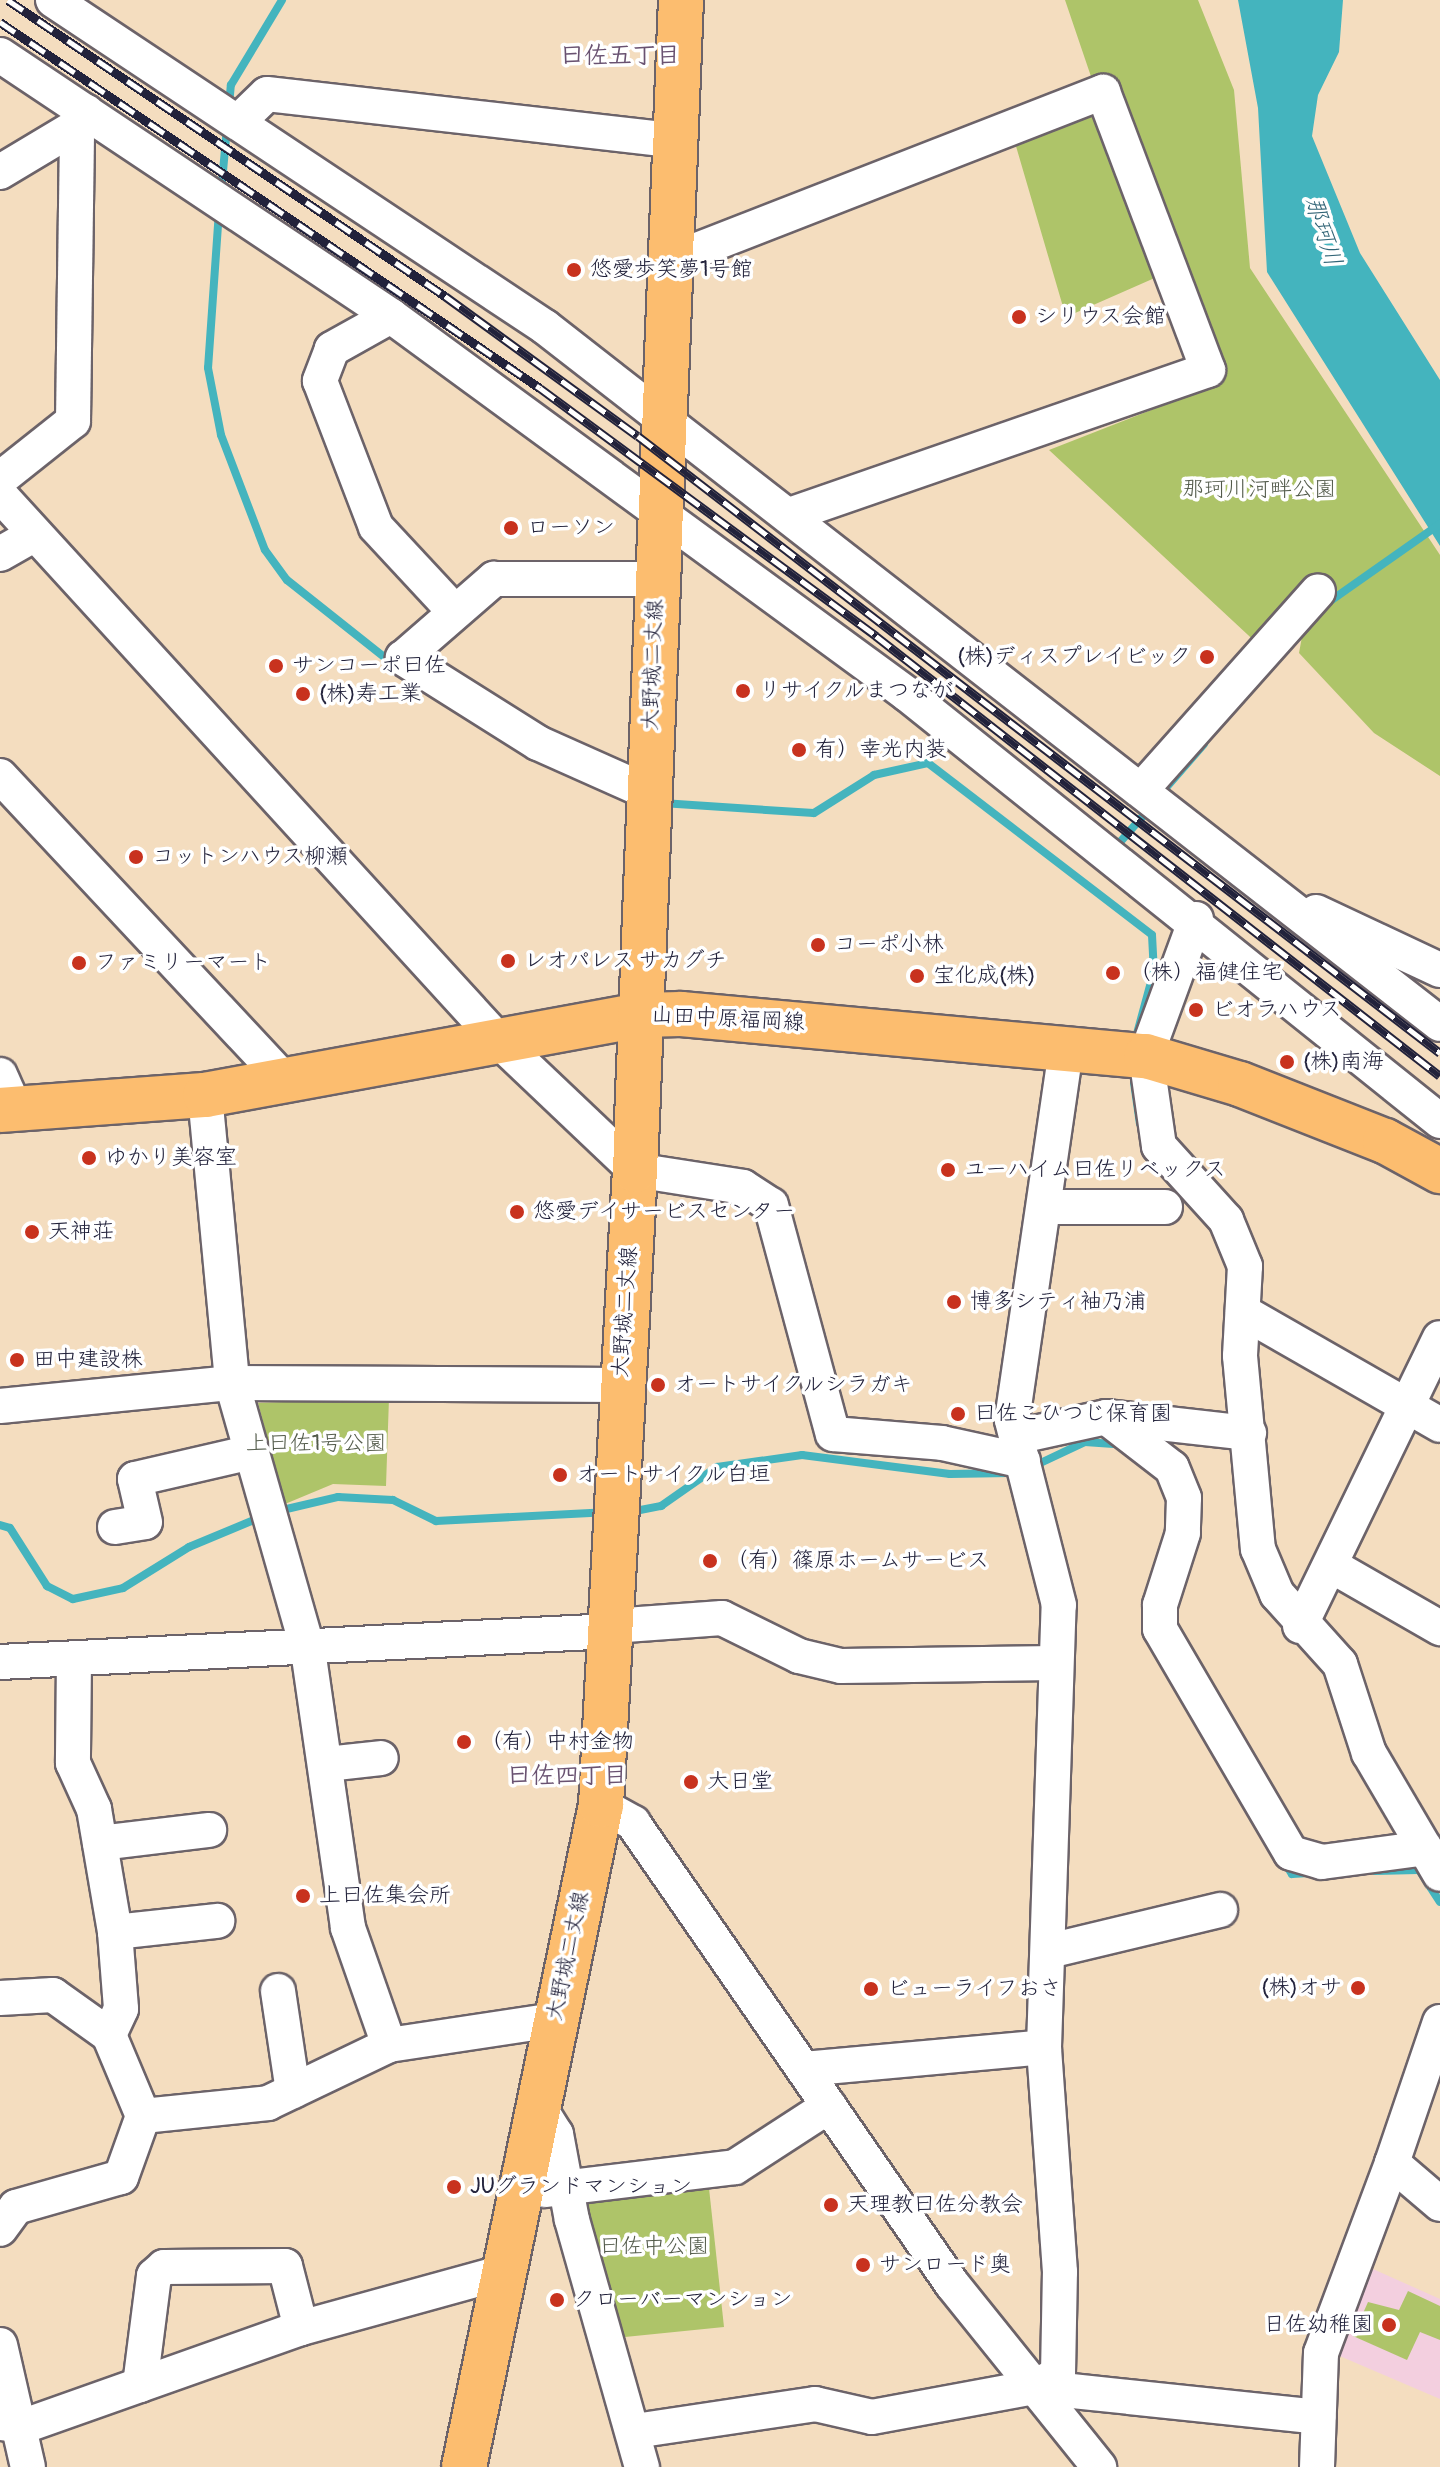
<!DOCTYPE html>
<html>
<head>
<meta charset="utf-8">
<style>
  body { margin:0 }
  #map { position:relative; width:1440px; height:2467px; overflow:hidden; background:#f4ddbf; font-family:Pangolin,"Klee One",sans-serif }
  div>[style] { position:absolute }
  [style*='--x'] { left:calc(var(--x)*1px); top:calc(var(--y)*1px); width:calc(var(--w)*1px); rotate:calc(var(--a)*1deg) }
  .built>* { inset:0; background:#f3cfdf }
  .green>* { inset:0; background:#aec469 }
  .water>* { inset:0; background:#44b4be }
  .stream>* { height:8px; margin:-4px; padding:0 4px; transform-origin:4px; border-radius:4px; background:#44b4be }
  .roads { filter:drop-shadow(2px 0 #6c6369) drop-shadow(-2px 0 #6c6369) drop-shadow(0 2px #6c6369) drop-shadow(0 -2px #6c6369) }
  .minor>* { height:34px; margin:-17px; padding:0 17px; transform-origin:17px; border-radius:17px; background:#fff }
  .major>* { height:44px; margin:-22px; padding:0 22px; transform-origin:22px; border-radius:22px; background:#fcbd6f }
  .rail>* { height:9px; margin-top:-4.5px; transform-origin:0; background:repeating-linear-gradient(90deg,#fff 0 18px,#22223b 0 36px); box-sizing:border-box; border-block:2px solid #22223b }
  .dots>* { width:22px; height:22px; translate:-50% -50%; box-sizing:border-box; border:4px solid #fff; border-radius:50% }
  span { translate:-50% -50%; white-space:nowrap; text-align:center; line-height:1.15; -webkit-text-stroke:7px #fff; paint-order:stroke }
  .poi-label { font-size:22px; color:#22223b }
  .left { translate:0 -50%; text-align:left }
  .right { translate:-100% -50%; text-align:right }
  .park-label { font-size:22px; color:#535b4b }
  .street-label { font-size:22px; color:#22223b }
  .neighbourhood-label { font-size:24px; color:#695271; font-weight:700 }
  .water-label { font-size:24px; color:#316476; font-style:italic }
</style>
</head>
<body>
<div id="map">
  <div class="built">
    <div style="clip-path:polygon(1364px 2265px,1440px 2299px,1440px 2399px,1328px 2351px)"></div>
  </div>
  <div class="green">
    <div style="clip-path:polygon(1065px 0,1198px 0,1234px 90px,1250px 268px,1440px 555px,1440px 776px,1374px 733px,1299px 653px,1310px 593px,1262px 648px,1049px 450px,1210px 387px,1166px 273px,1066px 317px,1013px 136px,1100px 103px)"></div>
    <div style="clip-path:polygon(389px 1398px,386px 1486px,333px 1484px,285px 1504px,258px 1403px)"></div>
    <div style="clip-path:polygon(708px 2179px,724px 2327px,615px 2338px,566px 2186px)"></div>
    <div style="clip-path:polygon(1408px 2291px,1440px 2306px,1440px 2340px,1420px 2332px,1407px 2360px,1353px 2336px,1368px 2302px,1399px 2310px)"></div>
  </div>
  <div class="water">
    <div style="clip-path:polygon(1238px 0,1343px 0,1339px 52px,1318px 95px,1312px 136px,1360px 253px,1440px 380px,1440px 546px,1267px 272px,1258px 108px)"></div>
  </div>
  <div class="stream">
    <div style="--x:229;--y:106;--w:21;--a:-85"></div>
    <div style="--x:231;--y:85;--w:99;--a:-59"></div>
    <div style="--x:221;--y:193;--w:66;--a:-84.8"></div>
    <div style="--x:219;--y:211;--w:157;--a:94"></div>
    <div style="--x:208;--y:368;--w:68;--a:79"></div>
    <div style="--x:221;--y:435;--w:123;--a:69.1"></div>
    <div style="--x:265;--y:550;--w:37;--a:54"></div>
    <div style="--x:287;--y:580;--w:135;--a:38.4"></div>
    <div style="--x:1326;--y:604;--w:139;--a:-35.1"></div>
    <div style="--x:1158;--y:797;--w:70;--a:-49"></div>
    <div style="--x:662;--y:803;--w:152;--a:3.8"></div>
    <div style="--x:814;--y:813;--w:71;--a:-32.3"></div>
    <div style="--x:874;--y:775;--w:55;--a:-12.5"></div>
    <div style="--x:928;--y:763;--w:282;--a:37.5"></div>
    <div style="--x:1152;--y:935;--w:36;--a:87"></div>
    <div style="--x:1154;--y:971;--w:73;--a:105.2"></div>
    <div style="--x:1114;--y:849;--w:55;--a:-48.7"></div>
    <div style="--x:1134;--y:1083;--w:41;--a:81.7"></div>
    <div style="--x:1034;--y:1466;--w:56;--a:-25.2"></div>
    <div style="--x:1085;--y:1442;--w:32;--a:4"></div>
    <div style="--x:278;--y:1511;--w:62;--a:-13.1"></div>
    <div style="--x:338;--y:1497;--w:55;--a:3.1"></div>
    <div style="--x:393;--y:1500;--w:48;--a:26"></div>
    <div style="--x:436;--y:1521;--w:169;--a:-3"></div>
    <div style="--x:630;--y:1512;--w:32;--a:-11"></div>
    <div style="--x:661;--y:1506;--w:68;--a:-34.9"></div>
    <div style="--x:717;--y:1467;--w:86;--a:-8"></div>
    <div style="--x:802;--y:1455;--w:149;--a:7.3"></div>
    <div style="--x:950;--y:1474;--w:60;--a:-1"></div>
    <div style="--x:0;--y:1525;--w:10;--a:17"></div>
    <div style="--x:10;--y:1528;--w:69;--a:57.5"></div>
    <div style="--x:47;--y:1586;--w:29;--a:27"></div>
    <div style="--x:73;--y:1599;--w:51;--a:-12.4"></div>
    <div style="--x:123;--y:1588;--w:78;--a:-31.8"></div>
    <div style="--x:189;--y:1547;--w:78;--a:-22.6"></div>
    <div style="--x:1412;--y:1859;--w:51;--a:56.9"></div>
    <div style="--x:1285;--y:1863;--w:13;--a:58"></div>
    <div style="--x:1292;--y:1874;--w:17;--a:-3"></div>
    <div style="--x:1375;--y:1871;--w:43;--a:-1.3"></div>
  </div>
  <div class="roads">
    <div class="minor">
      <div style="--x:53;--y:0;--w:591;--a:33.61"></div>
      <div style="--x:545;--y:327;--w:1134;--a:37.91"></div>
      <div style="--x:0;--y:55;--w:470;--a:33.7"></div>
      <div style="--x:391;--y:316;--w:640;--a:36.22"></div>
      <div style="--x:907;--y:694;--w:683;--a:38.7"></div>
      <div style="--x:240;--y:120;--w:37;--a:-44"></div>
      <div style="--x:267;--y:94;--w:413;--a:6.5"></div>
      <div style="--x:0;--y:172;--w:90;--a:-30.9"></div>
      <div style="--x:77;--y:126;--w:17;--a:-57"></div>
      <div style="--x:669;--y:261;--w:466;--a:-21.3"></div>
      <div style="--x:1103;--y:92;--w:297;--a:69.3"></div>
      <div style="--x:1208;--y:370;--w:440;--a:160.9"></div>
      <div style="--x:391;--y:316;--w:68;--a:150.8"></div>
      <div style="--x:332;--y:349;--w:34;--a:111"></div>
      <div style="--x:320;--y:381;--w:156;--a:69"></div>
      <div style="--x:376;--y:527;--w:115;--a:47.1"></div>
      <div style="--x:0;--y:479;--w:93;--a:-38.5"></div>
      <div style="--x:73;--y:421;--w:295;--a:-89.2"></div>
      <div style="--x:0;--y:495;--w:738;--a:47.58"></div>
      <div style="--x:498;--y:1040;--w:189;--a:43.5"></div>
      <div style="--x:635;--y:1170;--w:109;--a:8.9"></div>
      <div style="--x:743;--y:1187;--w:33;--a:33"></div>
      <div style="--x:771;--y:1205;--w:237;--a:74.9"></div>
      <div style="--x:833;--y:1434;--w:109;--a:4.7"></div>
      <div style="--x:942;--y:1443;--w:83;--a:12.5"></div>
      <div style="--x:0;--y:554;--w:40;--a:-29.7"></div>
      <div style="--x:0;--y:776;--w:416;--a:46.9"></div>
      <div style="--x:1141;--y:790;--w:266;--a:-48.3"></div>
      <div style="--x:648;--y:792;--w:120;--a:-156"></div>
      <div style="--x:538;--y:743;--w:160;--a:-147.8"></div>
      <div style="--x:403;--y:658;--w:121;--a:-41"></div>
      <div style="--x:494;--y:579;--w:162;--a:0"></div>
      <div style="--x:1316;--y:912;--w:137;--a:25.1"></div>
      <div style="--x:1196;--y:919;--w:146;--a:110.1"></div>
      <div style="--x:1146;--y:1056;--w:91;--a:81.8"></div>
      <div style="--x:1159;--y:1146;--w:100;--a:47.8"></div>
      <div style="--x:1226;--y:1220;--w:50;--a:67.6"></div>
      <div style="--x:1245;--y:1266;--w:90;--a:93.2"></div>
      <div style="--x:1240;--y:1356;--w:194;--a:84.7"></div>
      <div style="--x:1258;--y:1549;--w:49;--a:67.1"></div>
      <div style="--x:1277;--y:1594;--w:94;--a:48"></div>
      <div style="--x:1340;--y:1664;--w:94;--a:72"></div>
      <div style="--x:1369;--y:1753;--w:140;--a:59.6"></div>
      <div style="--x:0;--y:1075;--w:37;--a:66"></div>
      <div style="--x:205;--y:1095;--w:289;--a:84.6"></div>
      <div style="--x:232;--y:1383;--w:278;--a:74.1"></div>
      <div style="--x:308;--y:1650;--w:281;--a:81.8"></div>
      <div style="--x:348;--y:1928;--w:124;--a:70.7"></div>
      <div style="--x:1044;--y:1207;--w:121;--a:0"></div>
      <div style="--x:1243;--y:1312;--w:227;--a:29.8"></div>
      <div style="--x:0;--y:1406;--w:233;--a:-5.7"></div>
      <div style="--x:232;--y:1383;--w:387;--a:0.3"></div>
      <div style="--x:1106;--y:1417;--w:83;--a:37.7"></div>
      <div style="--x:1172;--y:1468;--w:32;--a:68"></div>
      <div style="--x:1184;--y:1498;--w:35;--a:92"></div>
      <div style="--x:1183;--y:1533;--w:76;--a:107.7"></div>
      <div style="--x:1160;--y:1605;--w:24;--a:90"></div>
      <div style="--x:1160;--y:1629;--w:259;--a:59.7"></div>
      <div style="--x:1291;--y:1853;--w:32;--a:16"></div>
      <div style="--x:1322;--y:1862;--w:104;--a:-7.7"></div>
      <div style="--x:1016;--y:1437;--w:92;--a:-12.5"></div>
      <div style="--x:1106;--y:1417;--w:144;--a:6.4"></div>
      <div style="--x:115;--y:1527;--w:30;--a:-9"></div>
      <div style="--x:145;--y:1522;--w:44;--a:-103.1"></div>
      <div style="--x:135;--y:1479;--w:120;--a:-13"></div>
      <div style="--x:1332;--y:1566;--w:125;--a:29.9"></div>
      <div style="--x:612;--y:1626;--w:110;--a:-4.2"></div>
      <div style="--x:722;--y:1618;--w:86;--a:26.3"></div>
      <div style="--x:799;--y:1656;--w:43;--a:13.4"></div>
      <div style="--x:841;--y:1666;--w:214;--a:-0.8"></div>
      <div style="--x:1300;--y:1626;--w:320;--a:-64.1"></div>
      <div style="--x:74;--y:1659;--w:104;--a:90.6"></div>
      <div style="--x:73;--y:1763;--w:51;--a:65.5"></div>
      <div style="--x:94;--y:1809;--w:125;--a:80.3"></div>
      <div style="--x:115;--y:1932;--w:77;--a:85.5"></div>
      <div style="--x:121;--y:2009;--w:29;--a:115"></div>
      <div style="--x:0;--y:1662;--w:613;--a:-2.9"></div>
      <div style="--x:327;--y:1764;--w:54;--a:-6.3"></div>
      <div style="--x:601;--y:1805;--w:37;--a:29"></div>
      <div style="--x:633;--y:1823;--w:561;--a:55.32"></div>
      <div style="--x:952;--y:2284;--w:235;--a:51.2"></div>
      <div style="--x:100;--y:1843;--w:110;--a:-6.8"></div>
      <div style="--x:115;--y:1932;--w:103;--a:-6.2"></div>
      <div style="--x:1049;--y:1951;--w:176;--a:-13.5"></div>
      <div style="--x:278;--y:1991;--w:101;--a:81.5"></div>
      <div style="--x:0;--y:1998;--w:53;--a:-3.2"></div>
      <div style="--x:53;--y:1995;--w:69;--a:35.5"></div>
      <div style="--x:109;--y:2035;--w:88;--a:67.2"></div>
      <div style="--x:143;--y:2116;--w:65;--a:109.8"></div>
      <div style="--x:121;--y:2177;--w:109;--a:164.1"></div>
      <div style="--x:16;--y:2207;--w:27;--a:126"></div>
      <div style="--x:1440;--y:2022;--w:149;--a:108.8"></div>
      <div style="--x:1392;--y:2163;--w:63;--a:40.5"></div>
      <div style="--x:804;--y:2069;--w:241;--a:-5.2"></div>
      <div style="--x:537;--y:2104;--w:36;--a:58"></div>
      <div style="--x:556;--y:2134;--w:87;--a:79.5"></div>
      <div style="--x:572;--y:2220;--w:257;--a:74.2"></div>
      <div style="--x:143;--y:2116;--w:126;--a:-5.9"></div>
      <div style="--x:268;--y:2103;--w:134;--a:-25.6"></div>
      <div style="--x:389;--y:2045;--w:167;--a:-8.6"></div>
      <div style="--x:545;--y:2190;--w:191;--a:-6.9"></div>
      <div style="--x:735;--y:2167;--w:112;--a:-33"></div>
      <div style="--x:0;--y:2345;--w:125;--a:77.1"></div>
      <div style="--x:140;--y:2385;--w:110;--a:-82.7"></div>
      <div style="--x:154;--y:2276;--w:13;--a:-42"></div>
      <div style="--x:164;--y:2267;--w:121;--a:-0.5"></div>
      <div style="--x:285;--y:2266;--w:64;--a:75.5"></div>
      <div style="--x:1034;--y:2387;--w:27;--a:-28"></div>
      <div style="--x:1058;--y:2374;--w:102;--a:-88.9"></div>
      <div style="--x:1060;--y:2272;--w:226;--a:-94.1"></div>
      <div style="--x:1044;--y:2047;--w:442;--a:-88.1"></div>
      <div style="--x:1059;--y:1605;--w:191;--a:-104.3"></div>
      <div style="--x:1012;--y:1420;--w:379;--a:-81.7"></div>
      <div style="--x:0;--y:2423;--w:24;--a:7"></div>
      <div style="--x:24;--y:2426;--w:294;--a:-19.5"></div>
      <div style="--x:301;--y:2328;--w:211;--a:-15.4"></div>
      <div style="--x:635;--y:2431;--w:182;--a:-8.5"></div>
      <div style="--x:815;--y:2404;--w:58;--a:12.8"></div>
      <div style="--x:872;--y:2417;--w:165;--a:-10.5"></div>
      <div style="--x:1034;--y:2387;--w:286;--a:6"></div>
      <div style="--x:1317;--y:2467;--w:114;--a:-88"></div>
      <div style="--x:1321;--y:2353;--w:203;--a:-69.5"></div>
    </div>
    <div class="major">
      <div style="--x:0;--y:1110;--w:206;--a:-4.2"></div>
      <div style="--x:205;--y:1095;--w:442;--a:-10.4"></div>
      <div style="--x:640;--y:1015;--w:41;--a:-1.4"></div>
      <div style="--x:681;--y:1014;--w:467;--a:5.2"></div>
      <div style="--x:1146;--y:1056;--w:98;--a:16.6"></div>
      <div style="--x:1240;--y:1084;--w:156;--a:21.5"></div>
      <div style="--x:1385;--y:1141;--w:63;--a:28.6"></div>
      <div style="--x:464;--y:2467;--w:676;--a:-78.31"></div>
      <div style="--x:601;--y:1805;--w:636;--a:-86.94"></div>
      <div style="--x:635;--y:1170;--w:1171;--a:-87.75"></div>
    </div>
  </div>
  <div class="rail">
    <div style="--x:8;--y:0;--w:528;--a:34.11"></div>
    <div style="--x:445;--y:296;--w:238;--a:36"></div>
    <div style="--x:638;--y:436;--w:1012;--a:37.57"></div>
    <div style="--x:0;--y:22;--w:652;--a:34.13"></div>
    <div style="--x:540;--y:388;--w:418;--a:36.4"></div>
    <div style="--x:876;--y:636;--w:715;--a:37.96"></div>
  </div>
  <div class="dots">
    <div style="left:574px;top:270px;background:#c8321e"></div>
    <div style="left:1019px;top:317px;background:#c8321e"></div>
    <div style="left:511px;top:528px;background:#c8321e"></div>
    <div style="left:1207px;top:657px;background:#c8321e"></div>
    <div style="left:276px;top:666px;background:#c8321e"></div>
    <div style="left:743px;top:691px;background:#c8321e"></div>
    <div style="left:303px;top:694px;background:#c8321e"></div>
    <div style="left:799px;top:750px;background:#c8321e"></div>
    <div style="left:136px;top:857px;background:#c8321e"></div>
    <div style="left:818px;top:945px;background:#c8321e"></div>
    <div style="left:508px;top:961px;background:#c8321e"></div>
    <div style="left:79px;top:963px;background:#c8321e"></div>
    <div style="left:1113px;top:973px;background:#c8321e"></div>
    <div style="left:917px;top:976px;background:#c8321e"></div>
    <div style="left:1196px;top:1010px;background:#c8321e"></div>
    <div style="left:1287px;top:1062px;background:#c8321e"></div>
    <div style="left:89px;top:1158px;background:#c8321e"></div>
    <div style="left:948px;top:1170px;background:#c8321e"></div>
    <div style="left:517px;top:1212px;background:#c8321e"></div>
    <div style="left:32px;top:1232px;background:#c8321e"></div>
    <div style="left:954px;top:1302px;background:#c8321e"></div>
    <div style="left:17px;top:1360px;background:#c8321e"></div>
    <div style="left:658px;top:1385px;background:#c8321e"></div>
    <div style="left:958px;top:1414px;background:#c8321e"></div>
    <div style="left:560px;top:1475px;background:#c8321e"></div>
    <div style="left:710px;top:1561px;background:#c8321e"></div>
    <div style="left:464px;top:1742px;background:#c8321e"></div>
    <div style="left:691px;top:1782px;background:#c8321e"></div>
    <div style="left:303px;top:1896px;background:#c8321e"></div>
    <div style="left:1358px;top:1988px;background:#c8321e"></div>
    <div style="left:871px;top:1989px;background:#c8321e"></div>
    <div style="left:454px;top:2187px;background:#c8321e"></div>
    <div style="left:831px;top:2205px;background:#c8321e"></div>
    <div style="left:863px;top:2265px;background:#c8321e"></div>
    <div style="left:557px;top:2300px;background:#c8321e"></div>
    <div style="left:1389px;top:2325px;background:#c8321e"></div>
  </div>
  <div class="poi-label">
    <span class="left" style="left:590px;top:270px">悠愛歩笑夢1号館</span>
    <span class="left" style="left:1035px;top:317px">シリウス会館</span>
    <span class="left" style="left:527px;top:528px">ローソン</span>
    <span class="right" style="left:1191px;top:657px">(株)ディスプレイビック</span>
    <span class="left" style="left:292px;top:666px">サンコーポ曰佐</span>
    <span class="left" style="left:759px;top:691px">リサイクルまつなが</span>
    <span class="left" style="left:319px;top:694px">(株)寿工業</span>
    <span class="left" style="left:815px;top:750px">有）幸光内装</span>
    <span class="left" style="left:152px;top:857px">コットンハウス柳瀬</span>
    <span class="left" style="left:834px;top:945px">コーポ小林</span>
    <span class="left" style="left:524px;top:961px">レオパレス サカグチ</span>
    <span class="left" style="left:95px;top:963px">ファミリーマート</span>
    <span class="left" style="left:1129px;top:973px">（株）福健住宅</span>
    <span class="left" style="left:933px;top:976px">宝化成(株)</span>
    <span class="left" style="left:1212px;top:1010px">ビオラハウス</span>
    <span class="left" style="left:1303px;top:1062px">(株)南海</span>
    <span class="left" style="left:105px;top:1158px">ゆかり美容室</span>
    <span class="left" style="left:964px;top:1170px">ユーハイム曰佐リベックス</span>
    <span class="left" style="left:533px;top:1212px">悠愛デイサービスセンター</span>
    <span class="left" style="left:48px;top:1232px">天神荘</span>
    <span class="left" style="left:970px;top:1302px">博多シティ袖乃浦</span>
    <span class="left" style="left:33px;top:1360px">田中建設株</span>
    <span class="left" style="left:674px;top:1385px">オートサイクルシラガキ</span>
    <span class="left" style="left:974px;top:1414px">曰佐こひつじ保育園</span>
    <span class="left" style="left:576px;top:1475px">オートサイクル白垣</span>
    <span class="left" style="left:726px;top:1561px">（有）篠原ホームサービス</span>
    <span class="left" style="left:480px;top:1742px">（有）中村金物</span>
    <span class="left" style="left:707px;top:1782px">大日堂</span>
    <span class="left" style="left:319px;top:1896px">上曰佐集会所</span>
    <span class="right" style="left:1342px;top:1988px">(株)オサ</span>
    <span class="left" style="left:887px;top:1989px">ビューライフおさ</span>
    <span class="left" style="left:470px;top:2187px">JUグランドマンション</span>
    <span class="left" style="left:847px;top:2205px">天理教曰佐分教会</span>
    <span class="left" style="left:879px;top:2265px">サンロード奥</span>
    <span class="left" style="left:573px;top:2300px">クローバーマンション</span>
    <span class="right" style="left:1373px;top:2325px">日佐幼稚園</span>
  </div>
  <div class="park-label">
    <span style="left:1259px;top:490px">那珂川河畔公園</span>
    <span style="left:316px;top:1444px">上曰佐1号公園</span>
    <span style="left:654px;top:2247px">曰佐中公園</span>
  </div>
  <div class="street-label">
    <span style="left:653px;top:665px;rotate:-88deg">大野城二丈線</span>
    <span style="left:728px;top:1019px;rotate:3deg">山田中原福岡線</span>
    <span style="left:625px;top:1312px;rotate:-86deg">大野城二丈線</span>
    <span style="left:568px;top:1956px;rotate:-78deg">大野城二丈線</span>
  </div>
  <div class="neighbourhood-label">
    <span style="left:620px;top:56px">曰佐五丁目</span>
    <span style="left:567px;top:1776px">曰佐四丁目</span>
  </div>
  <div class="water-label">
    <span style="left:1323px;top:231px;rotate:72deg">那珂川</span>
  </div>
</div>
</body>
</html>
